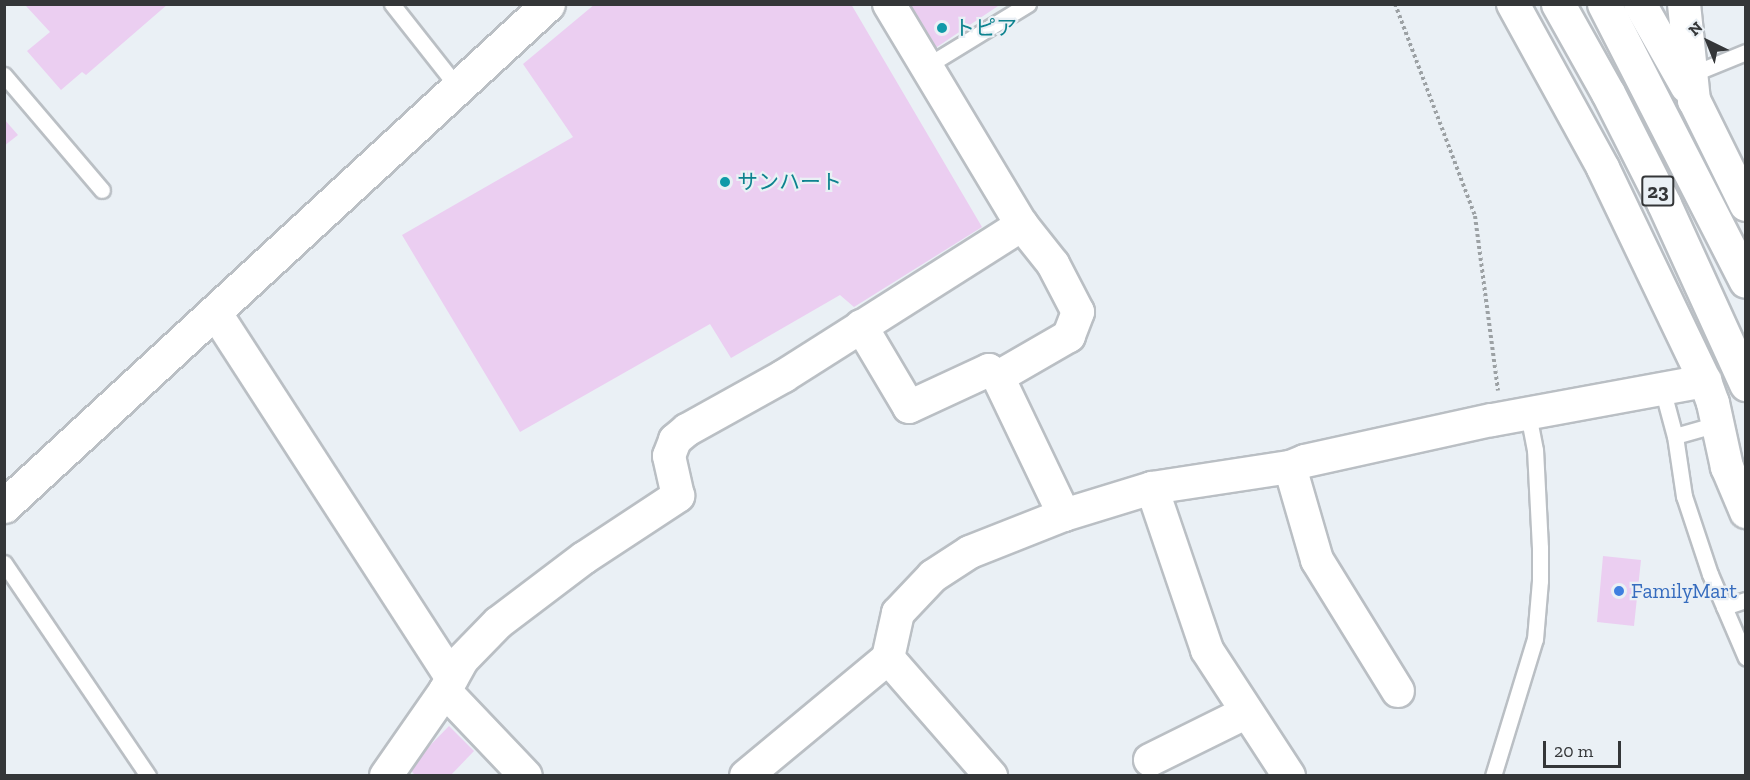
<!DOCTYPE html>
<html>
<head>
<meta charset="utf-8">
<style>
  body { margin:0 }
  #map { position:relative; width:1750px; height:780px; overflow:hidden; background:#eaf0f5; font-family:"Zilla Slab","Noto Sans JP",serif }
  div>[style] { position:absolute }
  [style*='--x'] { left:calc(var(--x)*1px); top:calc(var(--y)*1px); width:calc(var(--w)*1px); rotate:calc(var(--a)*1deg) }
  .building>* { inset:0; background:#ebcef1 }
  .path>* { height:4px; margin-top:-2px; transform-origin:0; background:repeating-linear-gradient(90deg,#9ca1a4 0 3px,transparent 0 6px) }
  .roads { filter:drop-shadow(2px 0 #babfc4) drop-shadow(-2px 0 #babfc4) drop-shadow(0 2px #babfc4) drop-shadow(0 -2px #babfc4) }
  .service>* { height:15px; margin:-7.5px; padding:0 7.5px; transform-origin:7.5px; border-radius:7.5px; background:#fff }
  .minor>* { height:32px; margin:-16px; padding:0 16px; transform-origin:16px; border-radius:16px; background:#fff }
  .tertiary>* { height:33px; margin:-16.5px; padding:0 16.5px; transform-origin:16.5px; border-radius:16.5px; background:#fff }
  .trunk>* { height:33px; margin:-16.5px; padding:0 16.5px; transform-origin:16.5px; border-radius:16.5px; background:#fff }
  .dots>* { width:16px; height:16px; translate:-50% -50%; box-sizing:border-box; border:3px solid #eaf0f5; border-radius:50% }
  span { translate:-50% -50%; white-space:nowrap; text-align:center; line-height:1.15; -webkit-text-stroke:4.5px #eaf0f5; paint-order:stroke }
  .shield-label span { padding:2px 4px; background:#eaf0f5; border:2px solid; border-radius:4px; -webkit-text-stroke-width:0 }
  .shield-label { font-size:20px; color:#343638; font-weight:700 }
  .culture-label { font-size:21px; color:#0d838f }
  .left { translate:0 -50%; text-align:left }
  .shop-label { font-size:21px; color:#366cbe }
  .frame { position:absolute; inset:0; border:6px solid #343638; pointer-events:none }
  .north { position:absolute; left:1678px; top:12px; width:60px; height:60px; -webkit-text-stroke:4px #eaf0f5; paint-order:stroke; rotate:317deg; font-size:16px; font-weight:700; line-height:24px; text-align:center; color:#343638 }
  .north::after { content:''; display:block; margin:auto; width:21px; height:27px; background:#343638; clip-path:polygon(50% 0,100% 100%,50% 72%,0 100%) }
  .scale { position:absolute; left:1543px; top:741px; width:78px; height:27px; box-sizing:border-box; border:3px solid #343638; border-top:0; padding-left:8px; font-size:18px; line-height:21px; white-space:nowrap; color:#343638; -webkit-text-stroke:4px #eaf0f5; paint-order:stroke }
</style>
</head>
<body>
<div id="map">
  <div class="building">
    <div style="clip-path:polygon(28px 4px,168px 4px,86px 75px,82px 72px,61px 90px,27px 51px,50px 32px,26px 6px)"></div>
    <div style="clip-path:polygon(595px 4px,851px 4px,982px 227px,854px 307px,840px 295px,731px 358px,710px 324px,520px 432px,402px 235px,573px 137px,523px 64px)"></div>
    <div style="clip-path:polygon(904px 4px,1001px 4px,931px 51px)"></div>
    <div style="clip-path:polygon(4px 119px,18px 135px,4px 146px)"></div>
    <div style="clip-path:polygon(1603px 556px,1641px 560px,1634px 626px,1597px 622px)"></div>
    <div style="clip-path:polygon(449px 726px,474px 751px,450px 776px,416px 776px,408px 768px)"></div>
  </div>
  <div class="path">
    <div style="--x:1395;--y:4;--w:227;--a:69.3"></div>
    <div style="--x:1475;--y:216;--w:176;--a:82.5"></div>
  </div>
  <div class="roads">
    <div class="service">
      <div style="--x:392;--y:4;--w:107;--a:51.8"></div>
      <div style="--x:925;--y:67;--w:121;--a:-31.5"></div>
      <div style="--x:1692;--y:74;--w:58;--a:-22.2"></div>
      <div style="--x:4;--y:75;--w:151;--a:49.6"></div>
      <div style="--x:1666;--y:403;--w:34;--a:75"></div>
      <div style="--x:1675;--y:436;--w:61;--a:81.5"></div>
      <div style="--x:1684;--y:496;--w:82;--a:71.6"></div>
      <div style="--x:1710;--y:574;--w:91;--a:66.8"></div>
      <div style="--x:1675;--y:436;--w:44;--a:-15.9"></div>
      <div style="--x:4;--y:563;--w:257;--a:55.9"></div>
      <div style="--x:1724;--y:607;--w:23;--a:-18"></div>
      <div style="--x:1493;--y:776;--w:143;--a:-73"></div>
      <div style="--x:1535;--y:639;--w:58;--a:-85.1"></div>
      <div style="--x:1540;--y:581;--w:33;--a:-90"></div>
      <div style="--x:1540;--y:548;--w:98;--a:-92.9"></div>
      <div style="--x:1535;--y:450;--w:37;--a:-101"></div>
    </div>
    <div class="minor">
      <div style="--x:889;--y:4;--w:258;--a:59"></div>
      <div style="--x:1022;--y:225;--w:50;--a:51.5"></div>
      <div style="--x:1053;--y:264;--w:54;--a:62.5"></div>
      <div style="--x:1078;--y:312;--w:26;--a:111"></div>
      <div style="--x:1069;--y:336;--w:82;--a:150"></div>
      <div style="--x:998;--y:377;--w:153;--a:64.4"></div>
      <div style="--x:1513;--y:4;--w:187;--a:61.2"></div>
      <div style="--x:1603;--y:168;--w:236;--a:64.4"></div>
      <div style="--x:1705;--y:381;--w:23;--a:70"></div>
      <div style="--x:1713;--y:403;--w:66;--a:77.7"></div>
      <div style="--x:1727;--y:467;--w:49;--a:67.1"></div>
      <div style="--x:1640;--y:4;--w:95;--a:60.5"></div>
      <div style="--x:1684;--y:4;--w:97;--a:84.1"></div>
      <div style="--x:1694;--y:100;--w:117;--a:63.7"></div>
      <div style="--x:215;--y:312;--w:436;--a:57.1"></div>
      <div style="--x:861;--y:326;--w:94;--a:59.3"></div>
      <div style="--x:909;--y:407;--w:88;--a:-24.8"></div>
      <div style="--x:989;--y:370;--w:11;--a:38"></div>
      <div style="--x:1290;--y:467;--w:97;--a:73.8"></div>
      <div style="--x:1317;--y:560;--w:154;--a:58.3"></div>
      <div style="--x:1152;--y:488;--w:171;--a:71.2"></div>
      <div style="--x:1207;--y:650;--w:150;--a:56.9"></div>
      <div style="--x:888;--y:658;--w:157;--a:48.9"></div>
      <div style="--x:445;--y:691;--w:117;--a:46.4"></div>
      <div style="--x:1150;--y:760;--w:108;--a:-26.3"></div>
      <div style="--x:386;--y:776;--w:103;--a:-55.2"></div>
      <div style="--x:445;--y:691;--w:35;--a:-61"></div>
      <div style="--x:462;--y:660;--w:52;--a:-45.8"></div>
      <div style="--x:498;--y:623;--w:108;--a:-37.1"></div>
      <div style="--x:584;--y:558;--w:113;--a:-33.4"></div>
      <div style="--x:678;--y:496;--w:41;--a:-102.7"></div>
      <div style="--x:669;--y:456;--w:17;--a:-69"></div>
      <div style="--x:675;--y:440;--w:16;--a:-40"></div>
      <div style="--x:687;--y:430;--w:111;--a:-29.1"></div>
      <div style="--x:784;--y:376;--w:282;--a:-32.4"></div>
      <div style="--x:746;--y:776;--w:185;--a:-39.7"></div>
      <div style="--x:888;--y:658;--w:46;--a:-77.5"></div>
      <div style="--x:898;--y:613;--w:51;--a:-46.6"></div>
      <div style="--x:933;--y:576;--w:44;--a:-33"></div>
      <div style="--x:970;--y:552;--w:101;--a:-21.5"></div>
      <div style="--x:1064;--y:515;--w:92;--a:-17.1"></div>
      <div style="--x:1152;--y:488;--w:140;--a:-8.7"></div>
      <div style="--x:1290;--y:467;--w:16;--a:-22"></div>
      <div style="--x:1305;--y:461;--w:191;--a:-12.4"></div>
      <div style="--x:1492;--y:420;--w:217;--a:-10.4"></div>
    </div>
    <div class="tertiary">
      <div style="--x:4;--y:506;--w:740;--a:-42.7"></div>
    </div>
    <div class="trunk">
      <div style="--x:1558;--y:4;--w:102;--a:60.7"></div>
      <div style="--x:1608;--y:93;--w:124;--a:63.2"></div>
      <div style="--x:1664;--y:204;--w:198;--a:65.5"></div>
      <div style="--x:1604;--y:4;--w:311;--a:62.9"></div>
    </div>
  </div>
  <div class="dots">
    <div style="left:942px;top:28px;background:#0f9aa8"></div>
    <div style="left:725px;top:182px;background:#0f9aa8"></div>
    <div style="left:1619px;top:591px;background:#3f7fe0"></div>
  </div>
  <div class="shield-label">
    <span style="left:1658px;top:191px">23</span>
  </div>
  <div class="culture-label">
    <span class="left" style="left:954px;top:28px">トピア</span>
    <span class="left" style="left:737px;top:182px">サンハート</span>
  </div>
  <div class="shop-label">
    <span class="left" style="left:1631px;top:591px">FamilyMart</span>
  </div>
  <div class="frame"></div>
  <div class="north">N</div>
  <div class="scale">20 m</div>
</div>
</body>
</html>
